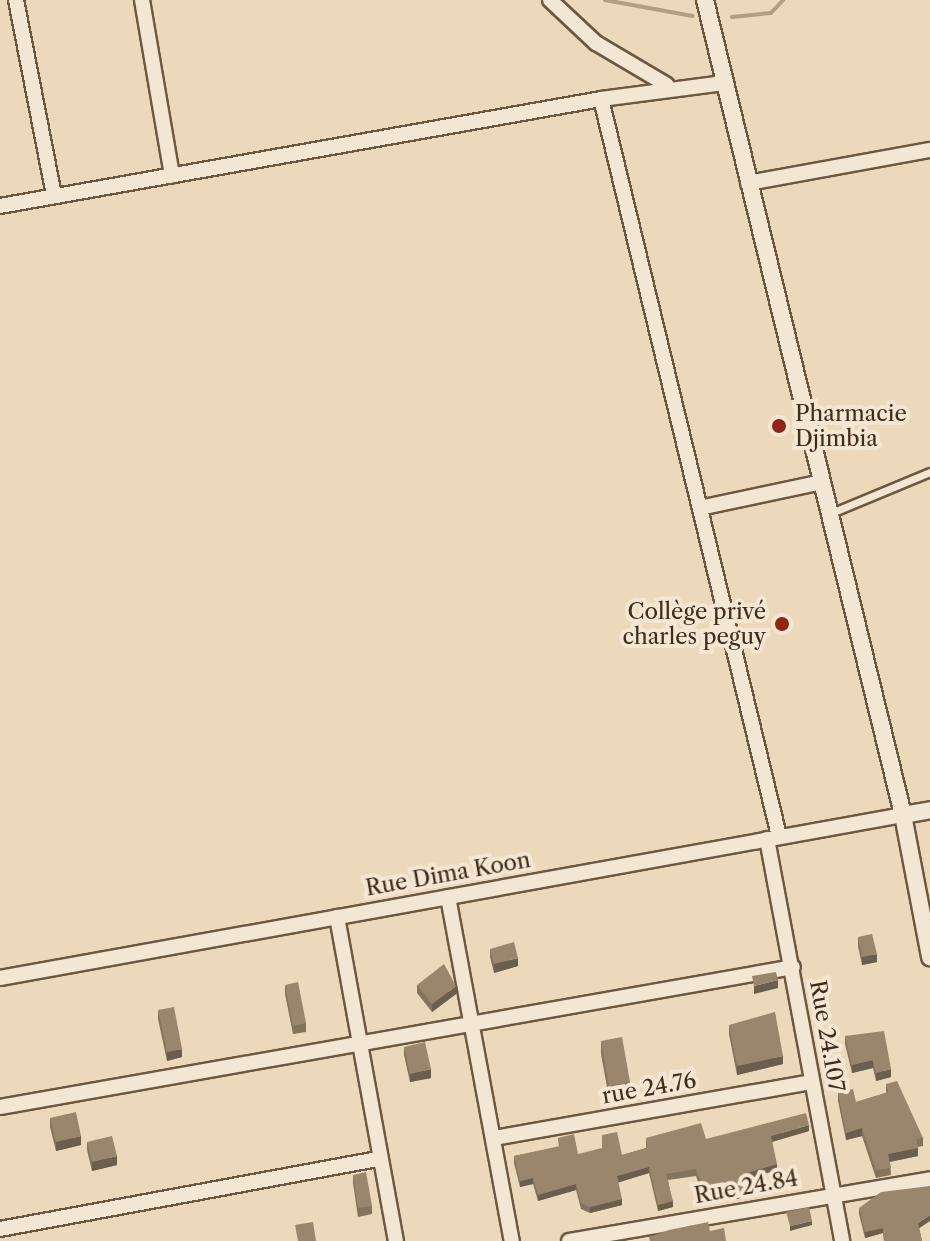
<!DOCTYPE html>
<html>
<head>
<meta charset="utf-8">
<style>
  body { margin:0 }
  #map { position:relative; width:930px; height:1241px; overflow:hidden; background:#ecd8bb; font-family:"Libre Caslon Text",serif }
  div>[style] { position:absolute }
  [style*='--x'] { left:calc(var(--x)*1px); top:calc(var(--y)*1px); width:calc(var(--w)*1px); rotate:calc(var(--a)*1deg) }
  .stream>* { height:4px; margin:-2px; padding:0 2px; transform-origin:2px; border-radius:2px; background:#b29e83 }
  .roads { filter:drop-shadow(2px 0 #6c5840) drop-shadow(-2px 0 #6c5840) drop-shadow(0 2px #6c5840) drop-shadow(0 -2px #6c5840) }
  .service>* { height:7px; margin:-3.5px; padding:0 3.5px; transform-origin:3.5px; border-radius:3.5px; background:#f3e6d3 }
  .minor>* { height:14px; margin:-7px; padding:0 7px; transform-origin:7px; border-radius:7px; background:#f3e6d3 }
  .tertiary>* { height:16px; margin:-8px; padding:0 8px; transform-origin:8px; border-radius:8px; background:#f3e6d3 }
  .wall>* { inset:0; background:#84735d }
  .shaded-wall>* { inset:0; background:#6c5e4c }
  .building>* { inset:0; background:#9a866c }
  .dots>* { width:22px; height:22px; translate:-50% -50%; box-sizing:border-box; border:4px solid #f3e6d3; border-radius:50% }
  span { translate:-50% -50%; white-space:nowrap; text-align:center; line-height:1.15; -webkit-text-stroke:8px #f3e6d3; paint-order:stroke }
  .poi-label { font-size:22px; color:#412d17 }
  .left { translate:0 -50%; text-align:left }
  .right { translate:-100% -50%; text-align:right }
  .street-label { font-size:22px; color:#412d17 }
</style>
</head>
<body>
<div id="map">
  <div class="stream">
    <div style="--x:605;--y:0;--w:89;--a:10.3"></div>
    <div style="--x:732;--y:17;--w:39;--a:-6"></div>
    <div style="--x:771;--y:13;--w:18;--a:-47"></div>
  </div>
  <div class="roads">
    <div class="service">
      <div style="--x:829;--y:514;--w:109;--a:-22.6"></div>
    </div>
    <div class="minor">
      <div style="--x:16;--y:0;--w:200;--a:79"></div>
      <div style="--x:142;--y:0;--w:178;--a:80.3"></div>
      <div style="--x:550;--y:0;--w:63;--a:43.1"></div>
      <div style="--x:596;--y:43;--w:82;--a:30.6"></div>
      <div style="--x:724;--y:83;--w:124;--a:172.6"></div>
      <div style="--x:601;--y:99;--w:758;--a:76.42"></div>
      <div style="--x:748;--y:183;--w:185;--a:-10.3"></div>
      <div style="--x:0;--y:206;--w:610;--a:-10.09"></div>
      <div style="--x:700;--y:508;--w:121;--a:-12"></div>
      <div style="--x:767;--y:839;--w:409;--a:79.4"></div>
      <div style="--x:448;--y:897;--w:350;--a:79.5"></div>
      <div style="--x:337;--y:917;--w:329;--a:79.7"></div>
      <div style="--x:0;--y:978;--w:918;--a:-10.23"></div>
      <div style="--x:0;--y:1107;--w:805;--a:-10.01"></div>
      <div style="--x:494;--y:1138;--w:323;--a:-10"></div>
      <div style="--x:0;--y:1229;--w:385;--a:-10.5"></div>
      <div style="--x:569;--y:1241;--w:366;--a:-9.7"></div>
    </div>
    <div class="tertiary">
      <div style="--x:705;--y:0;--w:839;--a:76.34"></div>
      <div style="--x:903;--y:815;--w:145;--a:79.2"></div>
      <div style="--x:903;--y:815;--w:27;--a:-10"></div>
    </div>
  </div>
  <div class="wall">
    <div style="clip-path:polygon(858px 937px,877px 962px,862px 965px,858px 946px)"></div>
    <div style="clip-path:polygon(490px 949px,518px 966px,494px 973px,490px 957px)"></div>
    <div style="clip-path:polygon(285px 985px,306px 1023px,306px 1032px,293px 1034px,285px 994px)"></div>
    <div style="clip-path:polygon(417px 985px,456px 994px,432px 1012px,417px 993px)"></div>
    <div style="clip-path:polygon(158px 1010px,182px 1057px,167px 1061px,158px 1019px)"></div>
    <div style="clip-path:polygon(729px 1025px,783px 1064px,737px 1075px,729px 1034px)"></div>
    <div style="clip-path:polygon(845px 1036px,891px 1077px,876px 1081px,873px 1068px,852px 1073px,845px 1044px)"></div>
    <div style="clip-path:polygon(601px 1041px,630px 1082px,630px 1095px,609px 1098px,601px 1054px)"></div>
    <div style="clip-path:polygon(404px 1047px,431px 1078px,410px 1082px,404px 1055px)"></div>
    <div style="clip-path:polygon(886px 1084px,923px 1138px,923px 1146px,917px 1147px,918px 1156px,890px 1162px,891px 1175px,876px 1178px,862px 1136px,846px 1140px,838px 1101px,838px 1093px,856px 1102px,886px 1093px)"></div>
    <div style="clip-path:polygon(50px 1118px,81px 1145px,56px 1151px,50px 1127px)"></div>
    <div style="clip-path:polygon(809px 1131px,772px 1142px,777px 1170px,749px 1178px,751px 1194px,737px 1199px,705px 1202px,696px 1176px,668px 1180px,673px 1207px,658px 1211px,649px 1173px,618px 1182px,622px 1205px,590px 1213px,581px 1209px,576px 1190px,538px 1201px,533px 1184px,520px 1187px,514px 1163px,514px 1156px,559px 1147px,558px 1138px,578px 1154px,622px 1155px,646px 1148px,646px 1138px,706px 1139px)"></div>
    <div style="clip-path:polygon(87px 1142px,117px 1165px,92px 1171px,87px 1150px)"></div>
    <div style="clip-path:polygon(353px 1175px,372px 1206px,372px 1214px,358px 1217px,353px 1183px)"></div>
    <div style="clip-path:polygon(859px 1208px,919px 1228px,922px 1241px,884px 1241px,883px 1233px,865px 1238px,859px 1214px)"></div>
  </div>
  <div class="shaded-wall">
    <div style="clip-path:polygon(877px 954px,877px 962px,862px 965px,862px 957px)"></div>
    <div style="clip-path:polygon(518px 958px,518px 966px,494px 973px,494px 964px)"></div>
    <div style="clip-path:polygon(778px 980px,778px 988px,754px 994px,754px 986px)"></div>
    <div style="clip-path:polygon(456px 986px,456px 994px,432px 1012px,432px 1004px)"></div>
    <div style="clip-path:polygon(182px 1049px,182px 1057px,167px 1061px,167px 1052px)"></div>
    <div style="clip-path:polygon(783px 1056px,783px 1064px,737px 1075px,737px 1066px)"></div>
    <div style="clip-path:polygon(873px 1060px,873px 1068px,852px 1073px,852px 1065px)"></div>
    <div style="clip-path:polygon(431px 1069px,431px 1078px,410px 1082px,410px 1074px)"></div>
    <div style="clip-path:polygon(891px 1069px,891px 1077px,876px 1081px,876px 1073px)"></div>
    <div style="clip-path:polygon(809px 1125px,809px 1131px,771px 1142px,771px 1136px)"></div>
    <div style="clip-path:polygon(862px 1128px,862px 1136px,846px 1140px,846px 1133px)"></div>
    <div style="clip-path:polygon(81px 1136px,81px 1145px,56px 1151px,56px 1142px)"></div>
    <div style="clip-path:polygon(918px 1148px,918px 1156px,888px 1162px,888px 1154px)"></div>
    <div style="clip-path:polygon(117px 1156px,117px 1165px,92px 1171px,92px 1162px)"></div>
    <div style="clip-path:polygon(777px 1164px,777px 1170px,747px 1179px,747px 1173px)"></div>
    <div style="clip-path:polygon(649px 1167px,649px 1173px,617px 1183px,617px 1176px)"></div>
    <div style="clip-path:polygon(533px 1178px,533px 1184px,520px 1187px,520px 1181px)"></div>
    <div style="clip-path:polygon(576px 1184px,576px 1190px,538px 1201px,538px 1195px)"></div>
    <div style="clip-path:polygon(751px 1188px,751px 1194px,737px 1199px,737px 1192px)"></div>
    <div style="clip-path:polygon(622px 1199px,622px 1205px,590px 1213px,590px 1207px)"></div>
    <div style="clip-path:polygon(673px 1201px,673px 1207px,658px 1211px,658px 1205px)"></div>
    <div style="clip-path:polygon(930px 1215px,930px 1221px,918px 1229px,918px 1223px)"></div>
    <div style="clip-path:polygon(812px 1221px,812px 1225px,790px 1231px,790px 1226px)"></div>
    <div style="clip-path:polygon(883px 1228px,883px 1233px,865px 1238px,865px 1232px)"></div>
  </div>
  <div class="building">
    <div style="clip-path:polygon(872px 934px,877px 954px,862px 957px,858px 937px)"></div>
    <div style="clip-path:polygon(514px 942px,518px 958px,494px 964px,490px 949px)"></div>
    <div style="clip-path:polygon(444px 964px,456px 986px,432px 1004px,417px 985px)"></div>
    <div style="clip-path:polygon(776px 972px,778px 980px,754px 986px,752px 976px)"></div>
    <div style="clip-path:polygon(298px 982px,306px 1023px,293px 1026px,285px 985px)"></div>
    <div style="clip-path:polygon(174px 1007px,182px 1049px,167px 1052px,158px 1010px)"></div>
    <div style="clip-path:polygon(775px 1012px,783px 1056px,737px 1066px,729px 1025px)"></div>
    <div style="clip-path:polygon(884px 1031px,891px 1069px,876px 1073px,873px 1060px,852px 1065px,845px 1036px)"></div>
    <div style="clip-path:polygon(622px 1037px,630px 1082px,609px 1086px,601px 1041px)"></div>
    <div style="clip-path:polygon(425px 1042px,431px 1069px,410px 1074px,404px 1047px)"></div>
    <div style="clip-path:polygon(897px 1081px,923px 1138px,916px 1139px,918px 1148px,888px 1154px,891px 1168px,876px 1170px,862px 1128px,846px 1133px,838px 1093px,853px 1089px,856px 1102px,888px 1092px,886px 1084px)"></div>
    <div style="clip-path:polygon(76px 1112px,81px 1136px,56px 1142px,50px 1118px)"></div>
    <div style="clip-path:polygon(806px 1113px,809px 1125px,771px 1136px,777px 1164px,747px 1173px,751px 1188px,737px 1192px,705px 1195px,696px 1169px,666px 1174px,673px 1201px,658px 1205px,649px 1167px,617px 1176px,622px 1199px,590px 1207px,581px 1203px,576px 1184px,538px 1195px,533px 1178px,520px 1181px,514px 1156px,560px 1146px,558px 1138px,574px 1134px,578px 1154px,602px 1148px,602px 1135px,617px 1132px,622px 1155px,647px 1148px,646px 1138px,701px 1123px,706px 1139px)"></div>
    <div style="clip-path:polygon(112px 1136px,117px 1156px,92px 1162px,87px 1142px)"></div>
    <div style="clip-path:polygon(366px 1172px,372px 1206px,358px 1208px,353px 1175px)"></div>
    <div style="clip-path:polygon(930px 1186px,930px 1215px,918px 1223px,922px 1241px,884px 1241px,883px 1228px,865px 1232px,859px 1208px,881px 1192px)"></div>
    <div style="clip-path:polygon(809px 1207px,812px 1221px,790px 1226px,786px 1212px)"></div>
    <div style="clip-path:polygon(313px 1222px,316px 1241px,298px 1241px,295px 1225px)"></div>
    <div style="clip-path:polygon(708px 1222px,710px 1231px,724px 1228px,726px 1241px,650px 1241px,649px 1237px,669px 1230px)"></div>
  </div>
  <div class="dots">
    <div style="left:779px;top:426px;background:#8f2418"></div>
    <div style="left:782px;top:624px;background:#8f2418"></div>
  </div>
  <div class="poi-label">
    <span class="left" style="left:795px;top:426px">Pharmacie<br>Djimbia</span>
    <span class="right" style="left:766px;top:624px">Collège privé<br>charles peguy</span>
  </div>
  <div class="street-label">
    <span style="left:448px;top:874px;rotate:-10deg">Rue Dima Koon</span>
    <span style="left:827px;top:1036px;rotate:80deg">Rue 24.107</span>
    <span style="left:649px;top:1088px;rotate:-10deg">rue 24.76</span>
    <span style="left:746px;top:1187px;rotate:-10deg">Rue 24.84</span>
  </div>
</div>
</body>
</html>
